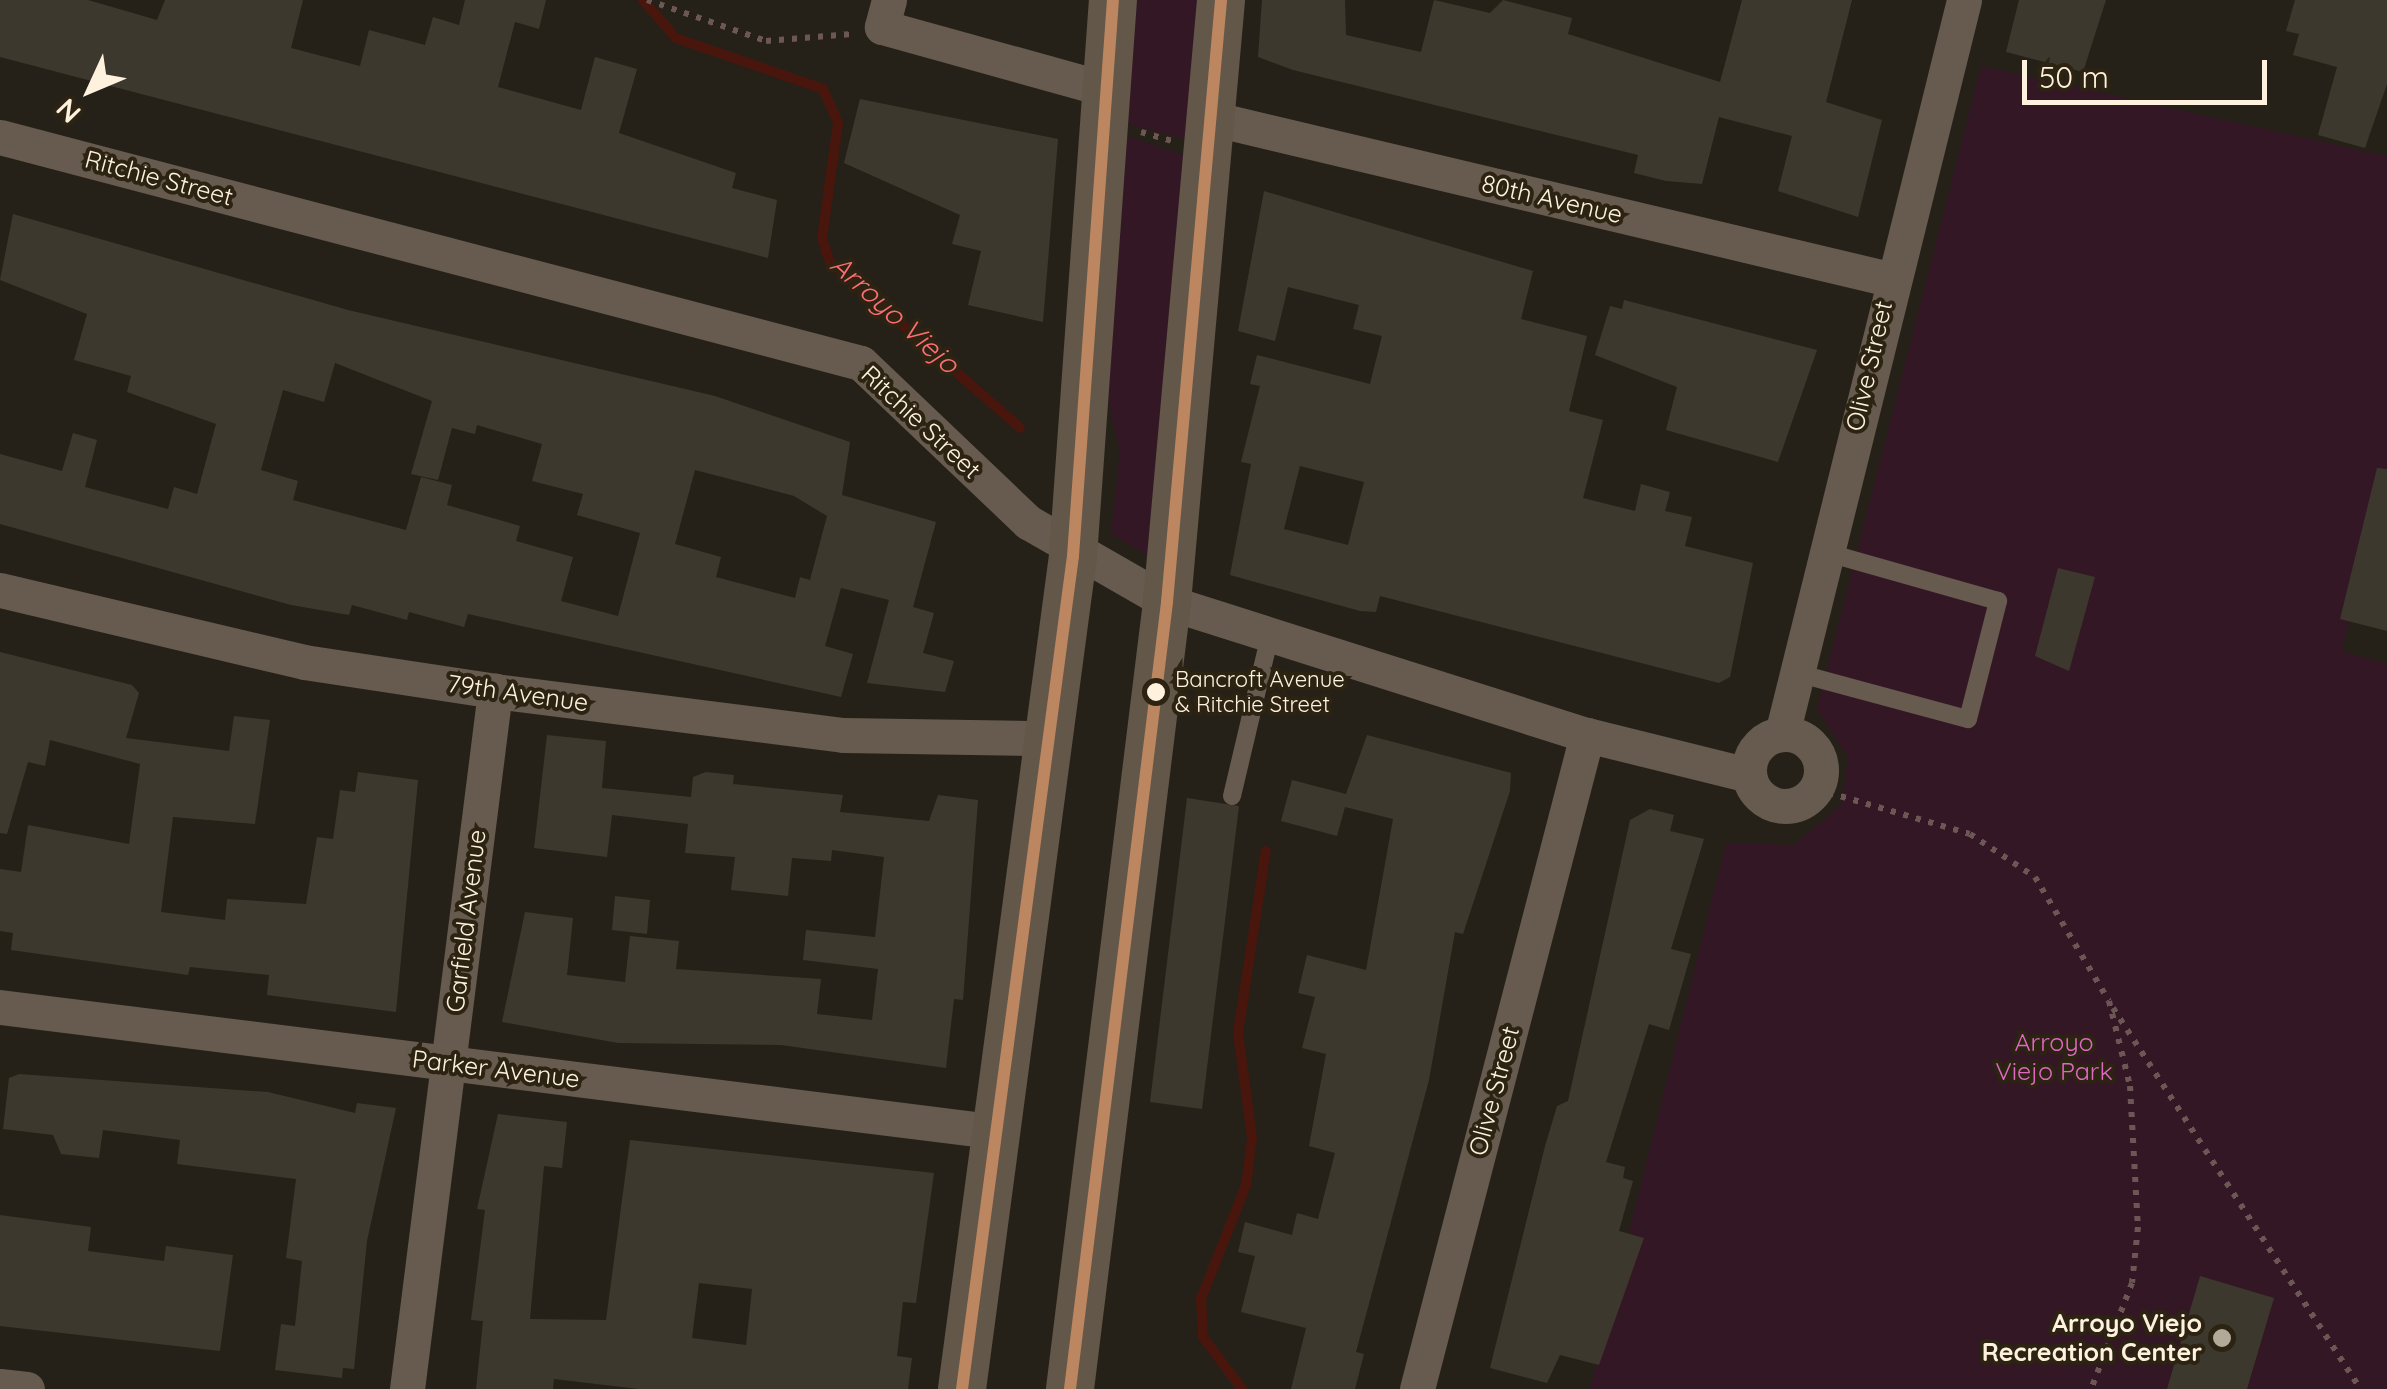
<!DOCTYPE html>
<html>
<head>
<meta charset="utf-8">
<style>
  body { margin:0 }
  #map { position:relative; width:2387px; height:1389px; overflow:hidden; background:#262118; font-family:Quicksand,sans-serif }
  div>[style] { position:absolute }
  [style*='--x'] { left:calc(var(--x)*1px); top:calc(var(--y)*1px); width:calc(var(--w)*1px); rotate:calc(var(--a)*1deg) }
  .green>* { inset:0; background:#341725 }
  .stream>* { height:10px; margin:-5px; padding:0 5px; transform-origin:5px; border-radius:5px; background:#48160d }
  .building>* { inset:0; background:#3d382d }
  .path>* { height:6px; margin-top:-3px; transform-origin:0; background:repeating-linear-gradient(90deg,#6c5755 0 5px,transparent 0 13px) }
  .lane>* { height:18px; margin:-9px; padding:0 9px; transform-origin:9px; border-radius:9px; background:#665b4e }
  .street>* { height:35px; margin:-17.5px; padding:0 17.5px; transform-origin:17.5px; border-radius:17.5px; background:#665b4e }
  .street>.ring { margin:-17.5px; padding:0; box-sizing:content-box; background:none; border:35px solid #665b4e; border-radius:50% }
  .secondary>* { height:48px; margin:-24px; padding:0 24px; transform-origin:24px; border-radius:24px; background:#625748 }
  .bus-1>* { height:12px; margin:-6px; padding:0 6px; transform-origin:6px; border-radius:6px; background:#bb8660 }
  .dots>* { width:28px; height:28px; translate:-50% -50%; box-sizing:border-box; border:5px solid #2c2312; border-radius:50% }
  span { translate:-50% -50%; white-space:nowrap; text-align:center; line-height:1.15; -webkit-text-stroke:8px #2c2312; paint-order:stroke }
  .bus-label { font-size:22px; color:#fef2de }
  .left { translate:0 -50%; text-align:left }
  .street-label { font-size:25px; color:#fef2de }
  .park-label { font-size:25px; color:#df69c2 }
  .poi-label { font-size:25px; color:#fef2de; font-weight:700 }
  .right { translate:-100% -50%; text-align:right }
  .water-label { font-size:28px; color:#fc6e74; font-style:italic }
  .north { position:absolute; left:40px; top:40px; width:100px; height:100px; -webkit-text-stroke:8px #2c2312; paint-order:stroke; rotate:226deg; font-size:28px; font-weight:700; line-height:40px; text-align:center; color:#fef2de }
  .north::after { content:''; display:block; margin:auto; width:35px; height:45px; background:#fef2de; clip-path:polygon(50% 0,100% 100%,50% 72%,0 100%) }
  .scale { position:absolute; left:2022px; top:60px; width:245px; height:45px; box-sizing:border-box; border:5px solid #fef2de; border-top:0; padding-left:12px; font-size:30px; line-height:35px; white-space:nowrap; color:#fef2de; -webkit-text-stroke:8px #2c2312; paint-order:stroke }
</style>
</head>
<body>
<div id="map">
  <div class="green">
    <div style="clip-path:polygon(1135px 0,1201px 0,1193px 141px,1128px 124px)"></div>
    <div style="clip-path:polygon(1981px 66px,2387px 156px,2387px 467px,2342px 651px,2387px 664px,2387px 1389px,1590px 1389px,1726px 843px,1794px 845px,1842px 804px,1848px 757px,1817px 709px)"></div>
    <div style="clip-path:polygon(1127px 136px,1195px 159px,1154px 559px,1111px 534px,1120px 452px,1108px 400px)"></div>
  </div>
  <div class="stream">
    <div style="--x:643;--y:0;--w:50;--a:49"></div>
    <div style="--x:676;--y:38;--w:156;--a:19.1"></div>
    <div style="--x:823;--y:89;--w:37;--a:66"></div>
    <div style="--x:838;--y:123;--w:116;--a:97.9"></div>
    <div style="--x:822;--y:238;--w:25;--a:72"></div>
    <div style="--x:830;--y:262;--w:252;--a:41.1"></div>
    <div style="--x:1242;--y:1389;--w:65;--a:-126.9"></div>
    <div style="--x:1203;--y:1337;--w:38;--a:-93"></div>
    <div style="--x:1201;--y:1299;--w:123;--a:-68.5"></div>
    <div style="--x:1246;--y:1185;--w:47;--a:-82.7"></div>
    <div style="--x:1252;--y:1138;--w:106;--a:-97.6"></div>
    <div style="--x:1238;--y:1033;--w:184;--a:-81.3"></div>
  </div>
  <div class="building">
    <div style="clip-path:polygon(0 0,88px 0,157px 20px,165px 0,303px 0,291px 48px,360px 66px,369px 30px,425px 45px,433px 17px,459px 25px,465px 0,546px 0,539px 29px,515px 22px,498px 87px,581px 110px,595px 57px,637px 69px,619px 133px,736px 173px,732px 188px,777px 200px,768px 258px,0 57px)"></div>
    <div style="clip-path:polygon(1262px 0,1345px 0,1346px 35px,1421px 52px,1434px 0,1490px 13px,1503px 0,1572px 18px,1568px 34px,1720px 82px,1742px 0,1852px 0,1826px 102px,1882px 120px,1858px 217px,1778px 191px,1792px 136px,1719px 117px,1702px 184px,1666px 181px,1634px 173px,1638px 155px,1293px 70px,1258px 57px)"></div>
    <div style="clip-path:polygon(2019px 0,2106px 0,2083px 72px,2006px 52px)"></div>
    <div style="clip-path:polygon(2295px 0,2387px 0,2387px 84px,2365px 148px,2318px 135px,2337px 67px,2293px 55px,2299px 34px,2286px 31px)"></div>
    <div style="clip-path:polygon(860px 99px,1058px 139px,1043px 322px,968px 305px,981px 251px,952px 244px,960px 215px,844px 163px)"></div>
    <div style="clip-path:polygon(evenodd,1264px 191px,1533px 271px,1521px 319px,1587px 336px,1569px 411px,1603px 420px,1583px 498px,1635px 511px,1641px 484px,1670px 492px,1665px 511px,1692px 517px,1685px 546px,1753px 563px,1730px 677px,1719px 683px,1380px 596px,1376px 612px,1360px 611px,1230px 575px,1251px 464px,1241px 462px,1260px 386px,1250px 384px,1257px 355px,1370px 384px,1382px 336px,1353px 329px,1359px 305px,1288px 287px,1275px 341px,1238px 331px,1264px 191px,1300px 466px,1364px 482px,1348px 545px,1284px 529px,1300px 466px)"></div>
    <div style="clip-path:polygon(evenodd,13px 214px,348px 310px,715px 396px,850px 442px,842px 495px,936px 522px,913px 607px,934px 613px,923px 653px,954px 661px,945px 692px,867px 683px,889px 600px,841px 588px,825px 646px,853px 654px,841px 697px,468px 614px,464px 627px,409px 612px,407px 620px,352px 605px,349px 615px,291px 605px,0 524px,0 454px,62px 471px,73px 433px,97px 440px,85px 487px,168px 509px,174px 487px,197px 494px,216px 424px,127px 392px,131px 376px,74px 360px,87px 314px,0 280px,13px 214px,335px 363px,432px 401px,411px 474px,438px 480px,452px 428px,475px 434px,477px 425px,542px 444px,532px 481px,583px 494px,577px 515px,640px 533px,618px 616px,561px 601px,573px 557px,516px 541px,520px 526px,447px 505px,452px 485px,421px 477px,406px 530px,293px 500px,298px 481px,261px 470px,283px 390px,324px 402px,335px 363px,13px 214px,695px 470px,794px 496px,827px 516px,810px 580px,800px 577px,795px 598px,716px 577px,721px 557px,675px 544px,695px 470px)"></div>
    <div style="clip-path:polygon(1624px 300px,1817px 350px,1778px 462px,1666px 430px,1677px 387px,1595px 355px,1610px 306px,1622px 309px)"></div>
    <div style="clip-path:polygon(2377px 468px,2387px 469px,2387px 631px,2340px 619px)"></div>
    <div style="clip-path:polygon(2058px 568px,2095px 577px,2069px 671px,2035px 656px)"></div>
    <div style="clip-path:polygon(0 652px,132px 685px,139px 693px,126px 738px,229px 751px,234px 716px,270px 720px,255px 824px,173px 817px,161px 912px,225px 920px,227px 899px,306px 904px,317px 837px,333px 839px,340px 790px,355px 792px,358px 772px,418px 780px,396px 1012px,267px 995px,269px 975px,190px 967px,188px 975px,11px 950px,13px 933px,0 931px,0 869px,21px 872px,28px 825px,129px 844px,140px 764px,50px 740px,45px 766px,28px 762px,7px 834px,0 833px)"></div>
    <div style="clip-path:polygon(547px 735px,606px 741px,602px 788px,691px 797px,693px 777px,706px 772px,734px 775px,733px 784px,843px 795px,840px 812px,929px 821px,938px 795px,978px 800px,963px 1000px,954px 999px,946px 1068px,781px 1045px,618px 1043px,502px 1022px,525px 912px,573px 918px,567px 975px,625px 982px,630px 936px,679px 941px,676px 969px,821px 979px,817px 1014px,872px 1020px,878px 969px,803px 960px,806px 930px,875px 937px,884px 857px,832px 850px,831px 861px,792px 858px,788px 896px,731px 890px,735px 857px,685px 853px,688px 824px,612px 815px,607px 857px,534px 848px)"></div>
    <div style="clip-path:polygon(1367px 735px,1511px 773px,1510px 791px,1463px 934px,1455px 932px,1429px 1080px,1356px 1352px,1364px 1354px,1355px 1389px,1291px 1389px,1306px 1328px,1241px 1312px,1255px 1256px,1238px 1252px,1245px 1222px,1292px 1235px,1297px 1213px,1318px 1219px,1335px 1153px,1309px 1146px,1326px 1054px,1302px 1048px,1315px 997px,1298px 993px,1307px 955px,1366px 970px,1393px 819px,1345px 807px,1337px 836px,1281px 821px,1292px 780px,1346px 794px)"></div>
    <div style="clip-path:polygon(1187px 798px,1239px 806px,1202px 1109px,1150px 1102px)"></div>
    <div style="clip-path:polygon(1650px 809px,1674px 815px,1670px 831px,1704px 839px,1671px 949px,1691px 954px,1669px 1030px,1649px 1024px,1606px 1162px,1625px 1167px,1623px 1178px,1633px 1181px,1619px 1231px,1644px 1238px,1599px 1365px,1560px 1355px,1547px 1383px,1490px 1368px,1545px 1146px,1557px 1106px,1568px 1101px,1630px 820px)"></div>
    <div style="clip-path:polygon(615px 896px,650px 900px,647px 934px,612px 930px)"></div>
    <div style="clip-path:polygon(19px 1074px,268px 1092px,355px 1113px,357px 1103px,396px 1108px,367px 1241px,354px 1369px,343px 1368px,342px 1378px,275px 1370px,281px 1324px,295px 1326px,302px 1261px,286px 1258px,296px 1179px,177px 1164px,180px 1140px,103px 1130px,99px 1158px,61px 1154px,53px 1135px,3px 1129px,9px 1078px)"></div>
    <div style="clip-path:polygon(evenodd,498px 1114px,567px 1122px,562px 1168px,544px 1166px,530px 1319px,606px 1320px,630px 1140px,934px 1173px,916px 1303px,903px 1302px,897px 1356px,912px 1358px,908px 1389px,639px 1389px,554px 1379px,553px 1389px,476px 1389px,483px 1321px,471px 1320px,485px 1210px,477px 1209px,498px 1114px,699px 1283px,752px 1289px,746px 1345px,692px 1338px,699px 1283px)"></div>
    <div style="clip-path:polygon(0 1215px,91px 1227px,88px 1251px,164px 1261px,166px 1246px,233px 1255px,220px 1351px,0 1326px)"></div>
    <div style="clip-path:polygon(2200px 1276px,2274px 1298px,2247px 1389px,2167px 1389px)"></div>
  </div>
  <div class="path">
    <div style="--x:647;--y:0;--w:126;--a:19"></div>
    <div style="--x:766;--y:41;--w:86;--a:-4.7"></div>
    <div style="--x:1141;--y:132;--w:32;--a:16"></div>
    <div style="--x:1816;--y:789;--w:160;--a:16.3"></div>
    <div style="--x:1970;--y:834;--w:78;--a:33.5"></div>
    <div style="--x:2035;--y:877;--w:144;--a:59.2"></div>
    <div style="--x:2109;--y:1001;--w:88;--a:76.1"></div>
    <div style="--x:2130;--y:1086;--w:141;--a:86.8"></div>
    <div style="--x:2138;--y:1227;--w:56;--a:96.1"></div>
    <div style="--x:2132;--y:1283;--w:114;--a:111.1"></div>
    <div style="--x:2113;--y:1008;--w:454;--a:57"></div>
  </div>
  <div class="lane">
    <div style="--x:1797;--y:673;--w:177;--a:15.1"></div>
    <div style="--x:1968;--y:719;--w:122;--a:-75.7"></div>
    <div style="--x:1998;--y:601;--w:180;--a:-164.2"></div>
    <div style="--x:1232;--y:796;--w:165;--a:-76.7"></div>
  </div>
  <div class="street">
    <div style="--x:889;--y:0;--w:28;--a:105"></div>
    <div style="--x:882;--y:27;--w:236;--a:15.5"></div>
    <div style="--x:1215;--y:119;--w:693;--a:13.35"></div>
    <div style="--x:0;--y:137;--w:890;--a:14.71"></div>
    <div style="--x:861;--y:363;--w:231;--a:43.6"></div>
    <div style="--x:1028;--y:522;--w:160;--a:29.9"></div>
    <div style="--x:1167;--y:602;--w:441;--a:17.6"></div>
    <div style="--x:1587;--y:735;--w:167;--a:13.9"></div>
    <div style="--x:0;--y:590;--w:312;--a:13.3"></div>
    <div style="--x:304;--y:662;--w:193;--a:8.6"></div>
    <div style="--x:495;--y:691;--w:351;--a:7.2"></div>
    <div style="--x:843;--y:735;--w:200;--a:0.9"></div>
    <div style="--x:1782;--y:734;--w:756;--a:-76.07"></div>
    <div class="ring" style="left:1749px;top:734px;width:37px;height:37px"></div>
    <div style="--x:0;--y:1007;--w:999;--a:7.13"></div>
    <div style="--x:0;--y:1386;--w:27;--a:6"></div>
    <div style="--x:407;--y:1389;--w:704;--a:-82.81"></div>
    <div style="--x:1417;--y:1389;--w:676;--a:-75.43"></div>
  </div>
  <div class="secondary">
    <div style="--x:962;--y:1389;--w:840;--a:-82.41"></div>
    <div style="--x:1073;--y:556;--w:557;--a:-85.89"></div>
    <div style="--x:1070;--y:1389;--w:793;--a:-82.97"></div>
    <div style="--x:1167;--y:602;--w:604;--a:-84.87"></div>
  </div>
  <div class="bus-1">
    <div style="--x:962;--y:1389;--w:840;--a:-82.41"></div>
    <div style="--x:1073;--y:556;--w:557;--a:-85.89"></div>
    <div style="--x:1070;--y:1389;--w:793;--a:-82.97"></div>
    <div style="--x:1167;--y:602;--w:604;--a:-84.87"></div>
  </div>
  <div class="dots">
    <div style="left:1156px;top:692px;background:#fef2de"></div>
    <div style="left:2222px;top:1338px;background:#b2a999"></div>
  </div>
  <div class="bus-label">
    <span class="left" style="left:1175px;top:692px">Bancroft Avenue<br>&amp; Ritchie Street</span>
  </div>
  <div class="street-label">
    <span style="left:159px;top:178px;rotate:15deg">Ritchie Street</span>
    <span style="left:1552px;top:199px;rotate:13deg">80th Avenue</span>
    <span style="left:1869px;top:366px;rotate:-77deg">Olive Street</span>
    <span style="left:921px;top:422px;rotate:43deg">Ritchie Street</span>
    <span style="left:518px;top:693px;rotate:8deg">79th Avenue</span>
    <span style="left:466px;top:921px;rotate:-83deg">Garfield Avenue</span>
    <span style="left:496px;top:1069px;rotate:7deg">Parker Avenue</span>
    <span style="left:1494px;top:1091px;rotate:-75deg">Olive Street</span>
  </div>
  <div class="park-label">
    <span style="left:2054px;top:1057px">Arroyo<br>Viejo Park</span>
  </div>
  <div class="poi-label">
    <span class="right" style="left:2202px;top:1338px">Arroyo Viejo<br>Recreation Center</span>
  </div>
  <div class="water-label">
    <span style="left:895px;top:314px;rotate:42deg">Arroyo Viejo</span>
  </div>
  <div class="north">N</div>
  <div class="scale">50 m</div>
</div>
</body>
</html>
